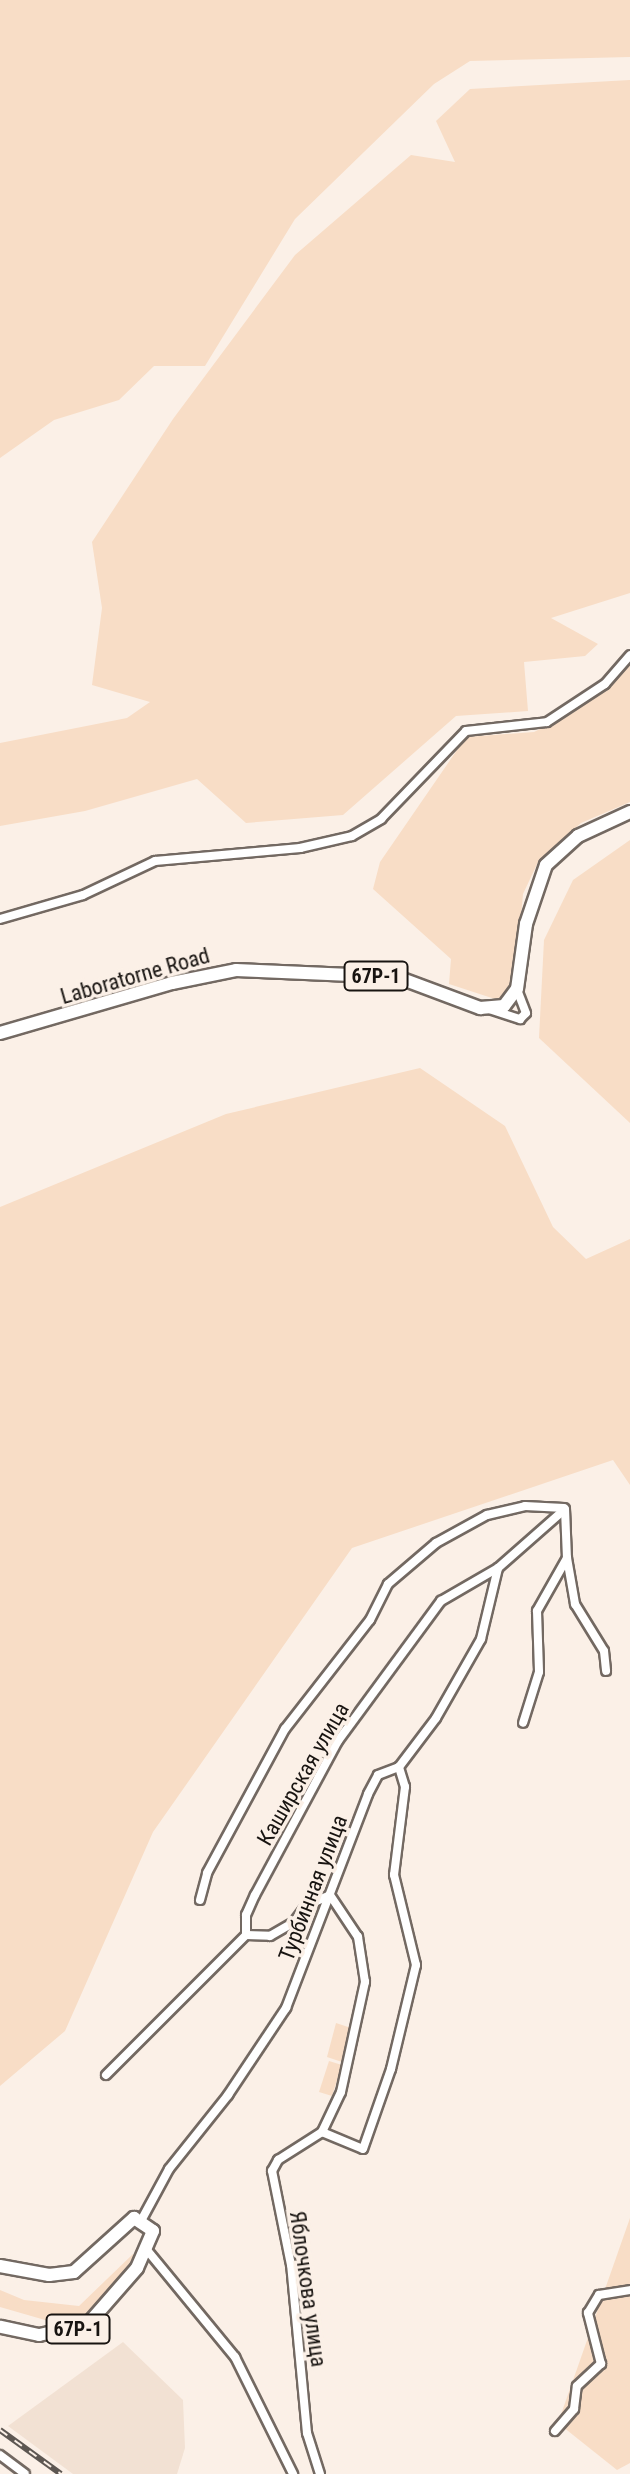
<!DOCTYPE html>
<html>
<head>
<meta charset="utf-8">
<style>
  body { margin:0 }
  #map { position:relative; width:630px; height:2474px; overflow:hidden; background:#fbf0e7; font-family:"Roboto Condensed",sans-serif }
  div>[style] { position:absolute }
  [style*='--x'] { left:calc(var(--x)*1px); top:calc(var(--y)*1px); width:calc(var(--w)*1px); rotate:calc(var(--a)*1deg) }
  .built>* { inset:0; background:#f2e1d3 }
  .green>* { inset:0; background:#f8ddc6 }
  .roads { filter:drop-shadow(2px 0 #736962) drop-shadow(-2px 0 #736962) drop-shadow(0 2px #736962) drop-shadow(0 -2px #736962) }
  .minor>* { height:8px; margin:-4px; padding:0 4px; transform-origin:4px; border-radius:4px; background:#fff }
  .primary>* { height:12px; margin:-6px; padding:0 6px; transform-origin:6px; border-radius:6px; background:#fff }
  .rail>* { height:6px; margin-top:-3px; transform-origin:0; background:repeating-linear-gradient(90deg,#fbf0e7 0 9px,#5d5752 0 18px); box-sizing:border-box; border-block:2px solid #5d5752 }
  span { translate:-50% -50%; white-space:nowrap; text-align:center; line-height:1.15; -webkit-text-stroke:7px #fbf0e7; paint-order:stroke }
  .shield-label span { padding:2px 6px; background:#fbf0e7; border:2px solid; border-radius:6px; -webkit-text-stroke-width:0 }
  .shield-label { font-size:20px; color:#181411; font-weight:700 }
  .street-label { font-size:22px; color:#181411 }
</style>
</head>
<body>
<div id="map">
  <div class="built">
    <div style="clip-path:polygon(123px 2342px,183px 2400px,185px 2448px,177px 2474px,73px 2474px,8px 2426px)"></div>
  </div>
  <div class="green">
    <div style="clip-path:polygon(0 0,630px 0,630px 57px,470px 61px,434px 84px,295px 219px,205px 366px,154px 366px,119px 400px,54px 420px,0 458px)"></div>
    <div style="clip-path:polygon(630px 80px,630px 593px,551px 618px,598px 644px,585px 656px,524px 662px,528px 711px,456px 716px,343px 815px,246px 823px,197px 779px,85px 811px,0 826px,0 743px,127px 718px,150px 702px,92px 685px,102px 608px,92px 542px,173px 419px,295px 255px,411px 155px,455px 162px,436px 121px,470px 89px)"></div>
    <div style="clip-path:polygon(630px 664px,630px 802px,581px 823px,539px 860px,523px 894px,515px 984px,508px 994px,498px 1000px,449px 984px,451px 959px,373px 889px,380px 862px,466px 737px,534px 732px,574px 712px)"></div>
    <div style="clip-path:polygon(630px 840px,630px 1123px,539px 1038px,544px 940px,573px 880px)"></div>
    <div style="clip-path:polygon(420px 1068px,505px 1126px,553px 1227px,586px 1259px,630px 1239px,630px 1485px,613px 1460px,352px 1548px,153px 1832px,65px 2031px,0 2086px,0 1207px,226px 1114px)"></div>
    <div style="clip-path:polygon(336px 2023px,351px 2028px,342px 2062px,327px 2057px)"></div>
    <div style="clip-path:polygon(329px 2061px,342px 2065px,332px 2096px,319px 2092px)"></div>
    <div style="clip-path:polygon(630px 2218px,630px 2463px,617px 2470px,558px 2423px)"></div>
    <div style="clip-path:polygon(133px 2254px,137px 2259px,125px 2279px,105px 2291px,104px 2309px,96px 2320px,52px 2322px,0 2307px,0 2290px,24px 2300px,79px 2306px)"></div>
  </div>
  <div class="roads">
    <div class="minor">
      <div style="--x:0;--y:919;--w:86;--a:-16.1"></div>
      <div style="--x:83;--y:895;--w:80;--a:-25.3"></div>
      <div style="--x:155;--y:861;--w:146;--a:-5.1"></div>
      <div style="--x:300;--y:848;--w:53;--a:-13"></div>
      <div style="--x:352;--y:836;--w:34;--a:-30"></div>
      <div style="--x:381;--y:819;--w:122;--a:-46"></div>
      <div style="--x:466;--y:731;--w:81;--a:-6.3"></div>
      <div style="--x:547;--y:722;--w:69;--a:-33.2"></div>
      <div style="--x:605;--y:684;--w:38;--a:-49"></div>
      <div style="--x:489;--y:1009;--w:33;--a:18"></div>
      <div style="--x:520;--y:1019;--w:8;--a:-45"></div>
      <div style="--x:526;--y:1013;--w:26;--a:-111"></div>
      <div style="--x:567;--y:1558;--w:47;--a:80.1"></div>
      <div style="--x:575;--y:1604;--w:55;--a:58.3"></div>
      <div style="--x:604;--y:1651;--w:20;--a:84"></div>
      <div style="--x:200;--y:1900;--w:28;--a:-75"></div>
      <div style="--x:207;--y:1873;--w:164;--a:-61.6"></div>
      <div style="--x:285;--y:1729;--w:138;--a:-52.1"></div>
      <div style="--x:370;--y:1620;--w:40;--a:-63.4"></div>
      <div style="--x:388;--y:1584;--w:63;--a:-40.5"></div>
      <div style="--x:436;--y:1543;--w:58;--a:-28.8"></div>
      <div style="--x:487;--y:1515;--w:39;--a:-13"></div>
      <div style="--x:525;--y:1506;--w:39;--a:3"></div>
      <div style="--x:246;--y:1935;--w:24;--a:2"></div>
      <div style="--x:270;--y:1936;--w:28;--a:-30"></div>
      <div style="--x:294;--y:1922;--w:21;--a:-53"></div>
      <div style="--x:307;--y:1905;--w:25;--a:-23"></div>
      <div style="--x:106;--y:2075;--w:198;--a:-45"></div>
      <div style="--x:246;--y:1935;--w:20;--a:-90"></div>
      <div style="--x:246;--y:1915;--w:22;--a:-66"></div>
      <div style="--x:255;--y:1895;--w:175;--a:-61.7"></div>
      <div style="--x:338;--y:1741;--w:174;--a:-53.7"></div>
      <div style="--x:441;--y:1601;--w:66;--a:-30.1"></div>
      <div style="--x:498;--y:1568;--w:89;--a:-41.4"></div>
      <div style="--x:565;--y:1509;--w:49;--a:87.7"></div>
      <div style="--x:567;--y:1558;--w:61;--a:119.5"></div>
      <div style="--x:537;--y:1611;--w:61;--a:88.1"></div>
      <div style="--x:539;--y:1672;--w:53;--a:107.4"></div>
      <div style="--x:322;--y:2132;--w:44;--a:22.5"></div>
      <div style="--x:363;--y:2149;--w:85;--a:-70.7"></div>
      <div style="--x:391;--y:2069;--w:107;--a:-76.5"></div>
      <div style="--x:416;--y:1965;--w:93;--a:-103.7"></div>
      <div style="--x:394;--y:1875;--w:89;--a:-82.9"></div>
      <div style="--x:405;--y:1787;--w:21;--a:-107"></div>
      <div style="--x:142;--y:2219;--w:57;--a:-61.6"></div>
      <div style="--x:169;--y:2169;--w:95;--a:-51.4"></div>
      <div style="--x:228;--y:2095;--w:105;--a:-56.3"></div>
      <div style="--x:286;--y:2008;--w:229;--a:-69"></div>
      <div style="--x:368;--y:1794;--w:21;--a:-62"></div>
      <div style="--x:378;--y:1775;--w:22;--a:-21"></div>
      <div style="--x:399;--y:1767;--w:61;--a:-52.9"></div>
      <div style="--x:436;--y:1718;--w:91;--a:-60.3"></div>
      <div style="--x:481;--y:1639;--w:73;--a:-76.5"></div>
      <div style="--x:147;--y:2250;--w:139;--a:50.6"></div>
      <div style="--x:235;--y:2357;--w:131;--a:63.6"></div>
      <div style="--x:555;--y:2431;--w:29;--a:-49"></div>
      <div style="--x:574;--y:2409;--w:23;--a:-83"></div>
      <div style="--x:577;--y:2386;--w:33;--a:-43"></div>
      <div style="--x:601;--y:2364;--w:53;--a:-104.3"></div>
      <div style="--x:588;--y:2313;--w:21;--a:-59"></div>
      <div style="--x:599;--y:2295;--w:31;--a:-9"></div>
      <div style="--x:0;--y:2455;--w:31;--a:37"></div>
      <div style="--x:320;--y:2474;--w:43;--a:-107.6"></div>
      <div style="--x:307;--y:2433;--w:169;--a:-95.4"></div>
      <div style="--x:291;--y:2265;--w:96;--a:-101.4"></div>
      <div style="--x:272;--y:2171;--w:13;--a:-61"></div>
      <div style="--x:278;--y:2160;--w:52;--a:-32.5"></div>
      <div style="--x:322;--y:2132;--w:44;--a:-64.6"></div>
      <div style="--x:341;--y:2092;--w:113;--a:-77.7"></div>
      <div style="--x:365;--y:1982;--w:46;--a:-98.8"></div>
      <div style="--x:358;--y:1937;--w:50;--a:-123.7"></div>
    </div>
    <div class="primary">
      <div style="--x:0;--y:1033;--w:179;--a:-16.2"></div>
      <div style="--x:172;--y:983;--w:65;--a:-11.5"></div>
      <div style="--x:236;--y:970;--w:161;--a:2.5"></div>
      <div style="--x:397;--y:977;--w:89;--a:20.5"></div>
      <div style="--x:480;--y:1008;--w:24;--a:-5"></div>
      <div style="--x:504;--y:1006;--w:21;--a:-53"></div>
      <div style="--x:517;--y:989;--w:66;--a:-82.1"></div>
      <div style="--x:526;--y:924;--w:62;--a:-71.3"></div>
      <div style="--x:546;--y:865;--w:43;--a:-42.2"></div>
      <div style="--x:578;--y:836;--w:57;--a:-24.8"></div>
      <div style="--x:0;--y:2266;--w:50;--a:10.4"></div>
      <div style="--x:49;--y:2275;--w:25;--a:-7"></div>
      <div style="--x:74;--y:2272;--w:81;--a:-42"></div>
      <div style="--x:134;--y:2218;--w:23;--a:34"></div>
      <div style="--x:153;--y:2231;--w:40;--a:113.4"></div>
      <div style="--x:137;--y:2268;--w:74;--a:131.2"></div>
      <div style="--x:88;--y:2324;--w:50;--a:167.3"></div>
      <div style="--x:39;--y:2335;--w:40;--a:-168"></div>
    </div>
  </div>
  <div class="rail">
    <div style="--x:0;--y:2430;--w:75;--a:35.8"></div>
  </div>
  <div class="shield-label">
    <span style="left:376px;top:976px">67Р-1</span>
    <span style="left:78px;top:2329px">67Р-1</span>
  </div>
  <div class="street-label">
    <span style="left:135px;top:976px;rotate:-16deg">Laboratorne Road</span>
    <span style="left:303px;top:1774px;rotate:-60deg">Каширская улица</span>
    <span style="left:313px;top:1888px;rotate:-69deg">Турбинная улица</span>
    <span style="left:308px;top:2289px;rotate:82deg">Яблочкова улица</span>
  </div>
</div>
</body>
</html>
